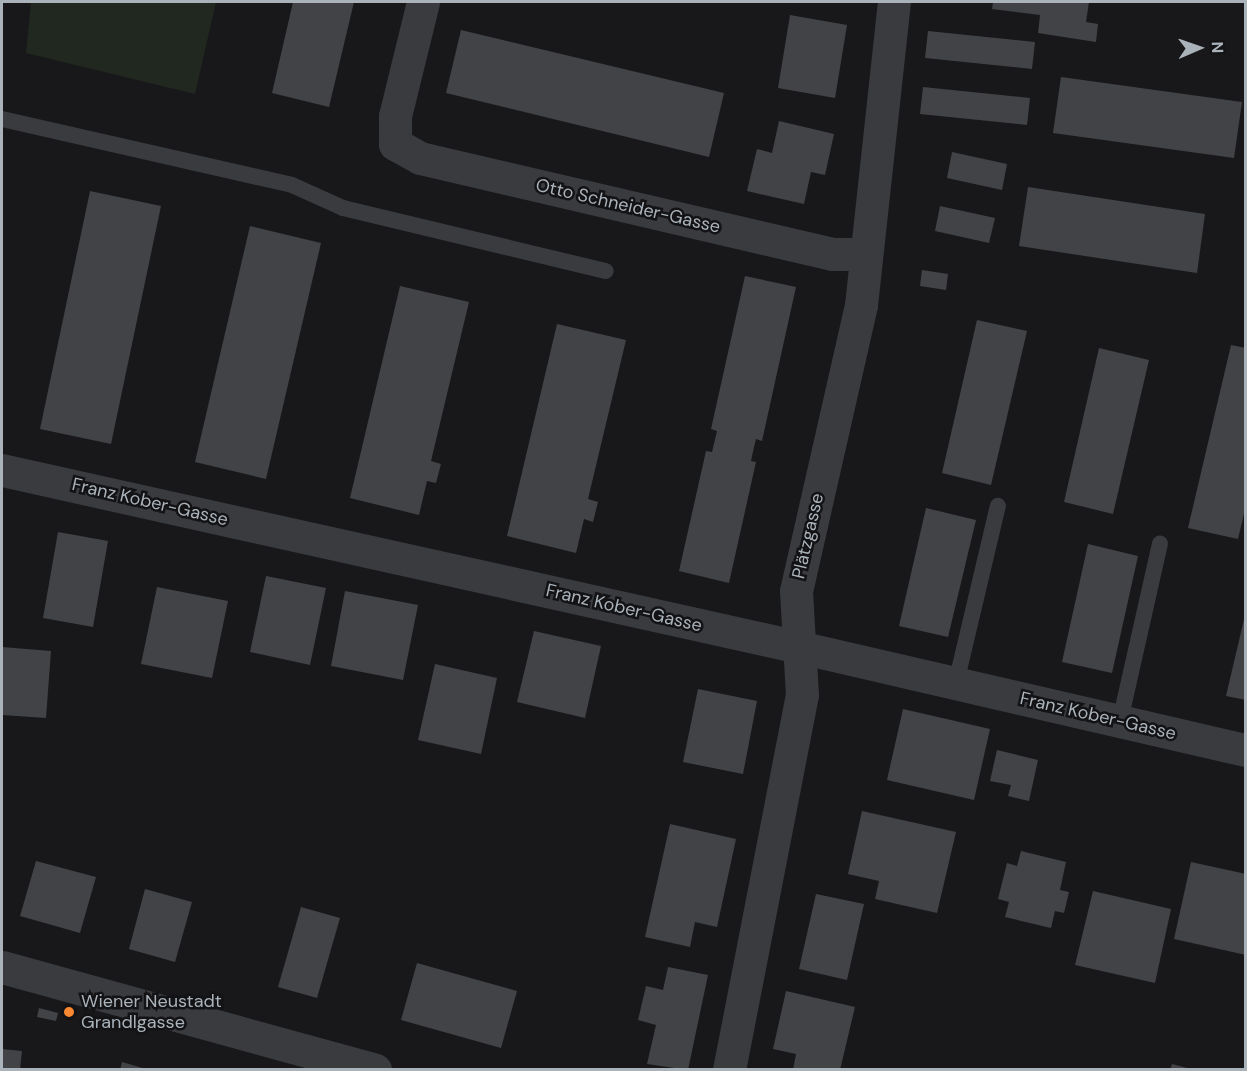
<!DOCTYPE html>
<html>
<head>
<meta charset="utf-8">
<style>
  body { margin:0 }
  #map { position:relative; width:1247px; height:1071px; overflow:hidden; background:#18181a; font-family:"DM Sans",sans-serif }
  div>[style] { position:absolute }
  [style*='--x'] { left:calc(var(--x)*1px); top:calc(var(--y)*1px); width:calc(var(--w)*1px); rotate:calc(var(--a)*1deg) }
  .green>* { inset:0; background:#20281f }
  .building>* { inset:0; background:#424347 }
  .service>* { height:16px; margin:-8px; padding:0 8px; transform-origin:8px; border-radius:8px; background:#393b3f }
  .minor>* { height:33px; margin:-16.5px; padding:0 16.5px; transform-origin:16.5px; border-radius:16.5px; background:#393b3f }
  .dots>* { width:16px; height:16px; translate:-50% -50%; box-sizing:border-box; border:3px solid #131315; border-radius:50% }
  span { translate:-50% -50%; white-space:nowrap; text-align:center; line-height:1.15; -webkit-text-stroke:5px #131315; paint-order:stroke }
  .street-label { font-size:18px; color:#aab2ba }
  .poi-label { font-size:18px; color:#aab2ba }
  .left { translate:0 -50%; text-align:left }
  .frame { position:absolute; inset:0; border:3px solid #aab2ba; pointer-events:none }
  .north { position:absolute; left:1169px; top:18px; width:60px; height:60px; -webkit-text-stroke:4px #131315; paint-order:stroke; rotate:88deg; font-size:16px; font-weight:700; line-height:24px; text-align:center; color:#aab2ba }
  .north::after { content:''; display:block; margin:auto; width:21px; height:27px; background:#aab2ba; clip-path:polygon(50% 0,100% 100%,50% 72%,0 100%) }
</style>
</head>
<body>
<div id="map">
  <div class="green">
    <div style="clip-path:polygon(31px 2px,216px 2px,195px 94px,26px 53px)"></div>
  </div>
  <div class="building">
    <div style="clip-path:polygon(293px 2px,354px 2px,329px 107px,272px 93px)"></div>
    <div style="clip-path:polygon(993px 2px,1089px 2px,1086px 22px,1098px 24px,1096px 42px,1038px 33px,1040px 15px,992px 9px)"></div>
    <div style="clip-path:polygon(790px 15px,847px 25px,835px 98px,778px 88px)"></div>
    <div style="clip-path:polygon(461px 30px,724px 93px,709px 157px,446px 93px)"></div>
    <div style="clip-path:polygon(928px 31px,1035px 42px,1032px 69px,925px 58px)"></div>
    <div style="clip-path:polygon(1061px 77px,1242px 102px,1234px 158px,1053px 133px)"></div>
    <div style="clip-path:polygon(923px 87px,1030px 98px,1027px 125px,920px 114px)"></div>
    <div style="clip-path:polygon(779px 121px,834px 134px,825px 175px,811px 172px,804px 204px,747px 191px,757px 149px,772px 153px)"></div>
    <div style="clip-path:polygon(952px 152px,1007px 164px,1002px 190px,947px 178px)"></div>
    <div style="clip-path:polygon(1028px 187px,1205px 214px,1197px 273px,1019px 246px)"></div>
    <div style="clip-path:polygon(90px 191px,161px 206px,111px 444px,40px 429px)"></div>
    <div style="clip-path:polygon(940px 206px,995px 218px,989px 243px,935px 231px)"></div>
    <div style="clip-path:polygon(250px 226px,321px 243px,266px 479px,195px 462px)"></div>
    <div style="clip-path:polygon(922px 270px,948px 274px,946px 290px,920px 286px)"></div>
    <div style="clip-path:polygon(745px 276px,796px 287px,762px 441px,756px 439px,754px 447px,751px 461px,756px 462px,729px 583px,679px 571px,706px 451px,712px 452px,717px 431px,711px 429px)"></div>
    <div style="clip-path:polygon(400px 286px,469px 302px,431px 461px,441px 464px,436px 483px,427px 481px,419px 515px,350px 498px)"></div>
    <div style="clip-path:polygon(977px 320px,1027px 331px,991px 485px,942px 473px)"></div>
    <div style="clip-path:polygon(557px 324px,626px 340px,588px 499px,598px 502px,593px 522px,584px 519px,576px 553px,507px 536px)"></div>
    <div style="clip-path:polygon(1231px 345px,1246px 348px,1246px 505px,1238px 539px,1188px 528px)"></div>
    <div style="clip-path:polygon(1099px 348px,1149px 360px,1113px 514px,1064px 502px)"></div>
    <div style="clip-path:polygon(926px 508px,976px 520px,948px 637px,899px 626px)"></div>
    <div style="clip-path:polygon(58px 532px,108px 541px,93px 627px,43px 618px)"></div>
    <div style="clip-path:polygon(1088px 544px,1138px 556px,1112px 673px,1062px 662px)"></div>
    <div style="clip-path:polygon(266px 576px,326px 588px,310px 665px,250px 652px)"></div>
    <div style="clip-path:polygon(157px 587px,228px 601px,212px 678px,141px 664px)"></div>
    <div style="clip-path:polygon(345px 591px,418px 605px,403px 680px,331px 666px)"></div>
    <div style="clip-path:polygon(1245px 615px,1246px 615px,1246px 700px,1226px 696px)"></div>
    <div style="clip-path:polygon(534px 631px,601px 646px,585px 718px,517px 702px)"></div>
    <div style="clip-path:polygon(2px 647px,51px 651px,46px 718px,2px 715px)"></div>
    <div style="clip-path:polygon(435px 664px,497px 678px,481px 754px,418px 740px)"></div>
    <div style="clip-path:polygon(698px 689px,757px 701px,743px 774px,683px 762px)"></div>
    <div style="clip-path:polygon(903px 709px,990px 729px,974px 800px,887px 780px)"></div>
    <div style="clip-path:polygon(997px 750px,1038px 760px,1029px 801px,1008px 796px,1011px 785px,990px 781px)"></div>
    <div style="clip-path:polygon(862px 811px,956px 832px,937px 913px,875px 899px,879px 881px,848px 874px)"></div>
    <div style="clip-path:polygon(670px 824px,736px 839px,717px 927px,695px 922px,690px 947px,645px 937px)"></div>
    <div style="clip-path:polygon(1021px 851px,1066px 862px,1060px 890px,1069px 892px,1064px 913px,1055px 911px,1051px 928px,1005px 917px,1009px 902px,998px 899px,1007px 863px,1017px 866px)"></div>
    <div style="clip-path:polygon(36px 861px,96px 877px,80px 933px,20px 916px)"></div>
    <div style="clip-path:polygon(1191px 862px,1246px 874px,1246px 955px,1174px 939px)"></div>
    <div style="clip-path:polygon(145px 889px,192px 902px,175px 962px,129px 949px)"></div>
    <div style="clip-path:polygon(1093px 891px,1171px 909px,1155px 983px,1075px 965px)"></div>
    <div style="clip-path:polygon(816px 894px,864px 904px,847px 980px,799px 969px)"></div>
    <div style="clip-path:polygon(301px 907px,340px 918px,317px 998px,278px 987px)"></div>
    <div style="clip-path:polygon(417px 963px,517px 991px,501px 1048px,401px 1020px)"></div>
    <div style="clip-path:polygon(668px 967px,708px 975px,688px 1070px,647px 1064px,656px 1025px,638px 1020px,646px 986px,663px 990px)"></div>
    <div style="clip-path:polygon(786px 991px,855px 1007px,840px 1070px,793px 1070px,796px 1054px,773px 1049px)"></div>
    <div style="clip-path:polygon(39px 1008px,58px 1013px,56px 1021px,37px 1017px)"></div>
    <div style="clip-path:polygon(2px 1049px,22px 1051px,20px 1070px,2px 1070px)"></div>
    <div style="clip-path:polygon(122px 1062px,146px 1069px,146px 1070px,120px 1070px)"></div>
    <div style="clip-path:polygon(1172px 1064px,1191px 1069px,1190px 1070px,1170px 1070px)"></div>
  </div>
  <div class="service">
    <div style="--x:2;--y:119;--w:297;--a:12.8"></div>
    <div style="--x:292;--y:185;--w:56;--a:24.3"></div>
    <div style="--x:343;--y:208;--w:270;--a:13.5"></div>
    <div style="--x:956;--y:683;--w:182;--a:-76.7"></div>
    <div style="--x:1120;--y:721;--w:182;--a:-77.3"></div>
  </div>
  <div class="minor">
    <div style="--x:423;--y:2;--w:117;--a:103.8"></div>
    <div style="--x:395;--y:116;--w:28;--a:90"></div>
    <div style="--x:395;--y:144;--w:29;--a:29"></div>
    <div style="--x:420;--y:158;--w:423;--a:13.1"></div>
    <div style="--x:832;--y:254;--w:34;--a:0"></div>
    <div style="--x:2;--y:470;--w:816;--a:12.52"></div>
    <div style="--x:799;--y:647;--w:459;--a:13"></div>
    <div style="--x:2;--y:967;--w:387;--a:15.4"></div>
    <div style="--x:729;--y:1070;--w:382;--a:-79"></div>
    <div style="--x:802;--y:695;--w:104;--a:-93.3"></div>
    <div style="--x:796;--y:591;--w:293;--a:-77.2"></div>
    <div style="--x:861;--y:305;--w:305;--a:-83.8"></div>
  </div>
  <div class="dots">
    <div style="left:69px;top:1012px;background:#f88832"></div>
  </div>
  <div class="street-label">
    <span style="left:628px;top:206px;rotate:13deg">Otto Schneider-Gasse</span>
    <span style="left:150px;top:502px;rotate:13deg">Franz Kober-Gasse</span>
    <span style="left:808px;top:536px;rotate:-77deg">Plätzgasse</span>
    <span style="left:624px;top:608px;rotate:13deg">Franz Kober-Gasse</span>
    <span style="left:1098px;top:716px;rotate:13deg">Franz Kober-Gasse</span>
  </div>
  <div class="poi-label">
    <span class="left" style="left:81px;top:1012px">Wiener Neustadt<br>Grandlgasse</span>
  </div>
  <div class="frame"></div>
  <div class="north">N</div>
</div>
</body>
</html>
